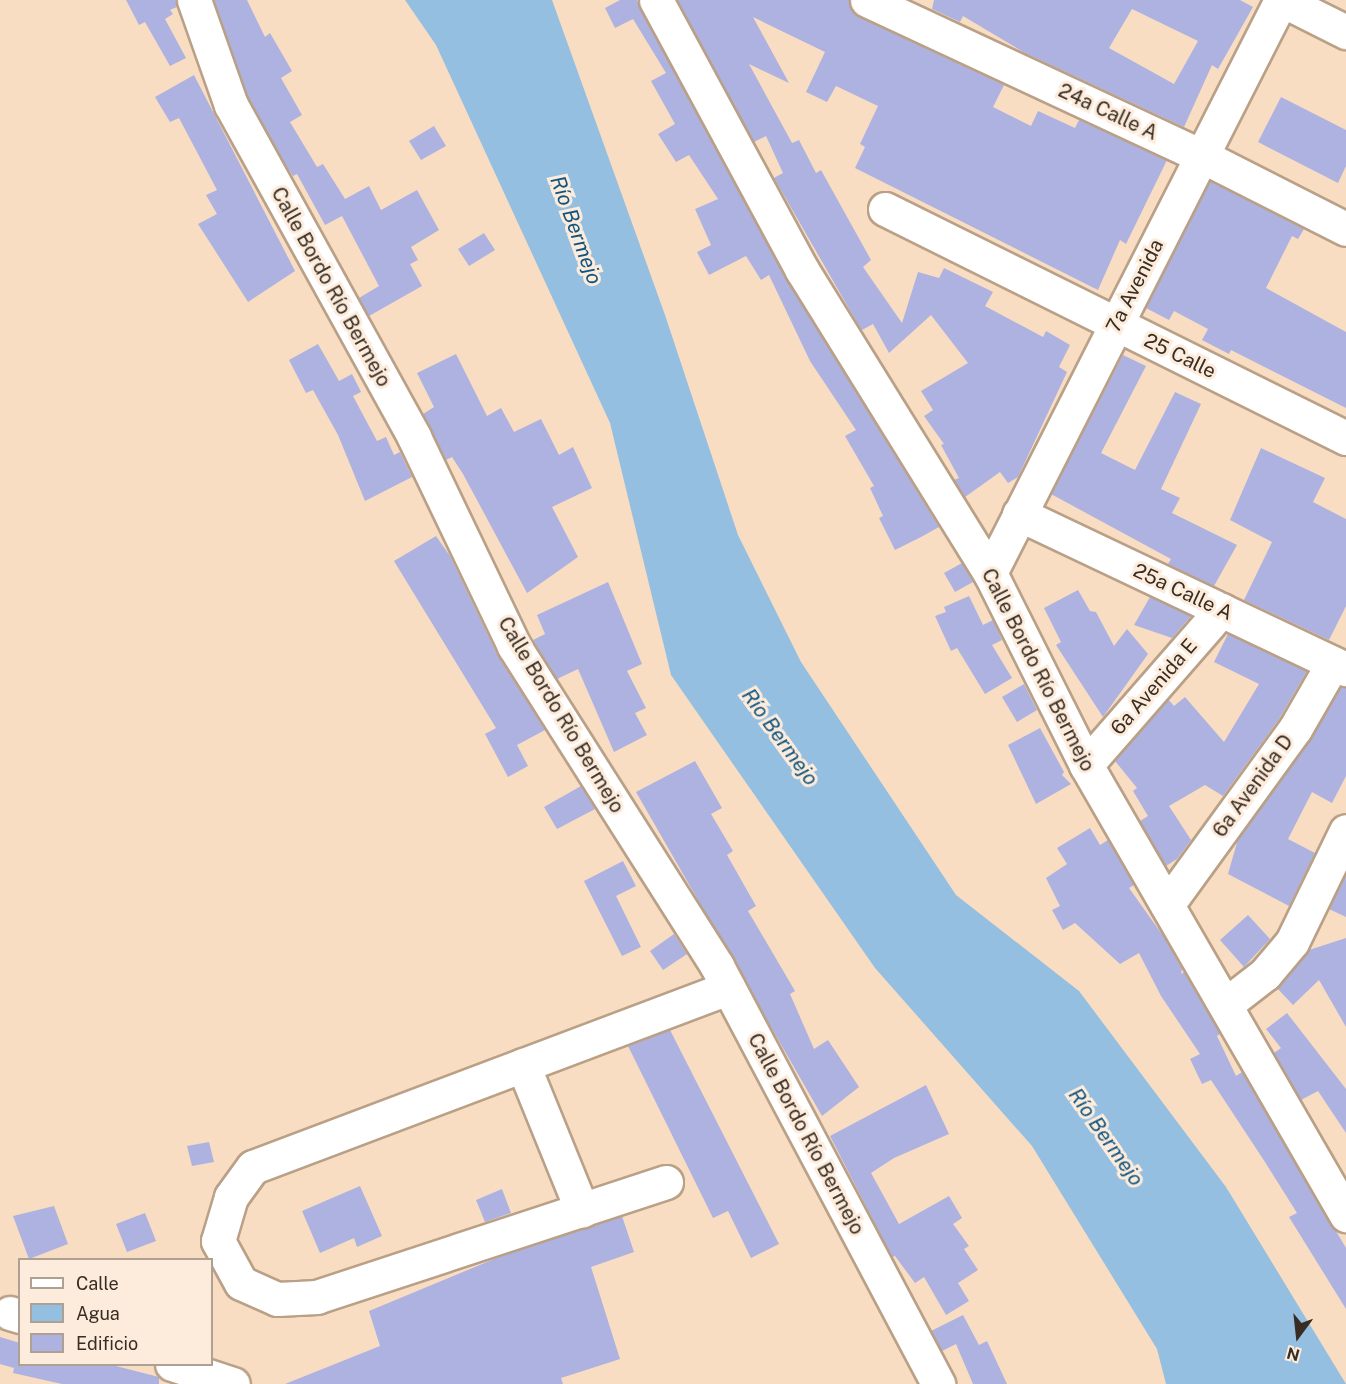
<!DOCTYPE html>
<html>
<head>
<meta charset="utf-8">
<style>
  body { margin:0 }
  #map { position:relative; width:1346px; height:1384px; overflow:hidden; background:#f8ddc2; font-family:"Public Sans",sans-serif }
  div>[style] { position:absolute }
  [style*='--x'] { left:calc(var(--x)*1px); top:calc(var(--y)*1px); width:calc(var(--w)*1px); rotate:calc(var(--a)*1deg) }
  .water>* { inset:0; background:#95bfe1 }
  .building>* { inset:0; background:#aeb2e0 }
  .roads { filter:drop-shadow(2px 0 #b9a086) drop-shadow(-2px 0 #b9a086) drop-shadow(0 2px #b9a086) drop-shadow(0 -2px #b9a086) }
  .minor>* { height:33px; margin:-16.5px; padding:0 16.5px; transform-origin:16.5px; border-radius:16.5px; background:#fff }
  span { translate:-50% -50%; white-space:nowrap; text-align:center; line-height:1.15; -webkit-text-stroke:6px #fdecdc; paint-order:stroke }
  .street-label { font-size:20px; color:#372d23 }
  .water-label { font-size:21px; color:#105580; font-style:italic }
  .legend { position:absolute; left:18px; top:1258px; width:195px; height:108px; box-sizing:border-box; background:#fdecdc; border:2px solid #aea092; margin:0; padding:8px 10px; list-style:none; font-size:18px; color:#372d23 }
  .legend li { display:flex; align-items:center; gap:12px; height:30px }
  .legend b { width:30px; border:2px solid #aea092 }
  .north { position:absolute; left:1268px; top:1306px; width:60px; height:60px; -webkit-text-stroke:4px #fdecdc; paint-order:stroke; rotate:195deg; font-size:16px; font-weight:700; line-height:24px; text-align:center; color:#372d23 }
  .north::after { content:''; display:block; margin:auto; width:21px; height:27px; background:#372d23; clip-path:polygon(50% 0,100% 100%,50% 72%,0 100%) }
</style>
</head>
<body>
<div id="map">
  <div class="water">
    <div style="clip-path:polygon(405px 0,552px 0,665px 315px,738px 535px,801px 662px,956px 895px,1079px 991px,1226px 1187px,1346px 1384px,1166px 1384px,1157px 1349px,1032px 1146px,875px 968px,671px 675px,610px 423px,436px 45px)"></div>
  </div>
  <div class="building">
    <div style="clip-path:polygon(126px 0,176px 0,177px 7px,170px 10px,173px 14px,165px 19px,186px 58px,170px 66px,145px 22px,139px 25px)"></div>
    <div style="clip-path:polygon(214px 0,247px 0,265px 37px,270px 33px,292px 71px,281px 78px,302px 115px,290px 122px,317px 167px,323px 164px,345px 199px,369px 186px,381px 210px,417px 190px,439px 230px,411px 247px,418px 260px,410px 264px,422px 286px,369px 316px,359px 298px,379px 286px,342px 216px,325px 225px,297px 174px,293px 176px,285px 164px,248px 97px)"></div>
    <div style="clip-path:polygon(620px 0,637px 0,786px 279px,939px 527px,921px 537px,895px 550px,879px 518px,883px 516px,870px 488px,874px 486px,845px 436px,856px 430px,810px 361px,769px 275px,761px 280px,746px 256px,709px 275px,697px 252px,711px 245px,695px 209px,718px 199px,689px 155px,676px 162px,658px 134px,675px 124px,651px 81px,666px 73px,633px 19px,615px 28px,605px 8px)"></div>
    <div style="clip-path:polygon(677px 0,849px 0,859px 17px,1004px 85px,993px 107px,1031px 126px,1038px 111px,1075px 128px,1079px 120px,1167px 160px,1126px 244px,1120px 240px,1098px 290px,855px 168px,865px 147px,860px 144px,878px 106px,836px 86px,827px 102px,806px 92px,825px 52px,753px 17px,789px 83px,749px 64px,792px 143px,799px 140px,816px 173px,821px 170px,871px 260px,863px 267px,902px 323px,918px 272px,939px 278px,944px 268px,993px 292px,985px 306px,1043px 337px,1046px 331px,1070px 345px,1059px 367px,1067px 372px,1018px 477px,1008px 483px,1000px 472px,965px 497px,954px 480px,959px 478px,941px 445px,944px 444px,924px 416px,933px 410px,921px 391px,968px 363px,931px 315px,889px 353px,873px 324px,862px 330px,859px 326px,774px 178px,783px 173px,766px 136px,754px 142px)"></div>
    <div style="clip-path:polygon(evenodd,934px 0,1240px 0,1253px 7px,1218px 69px,1212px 65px,1184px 127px,1025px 53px,963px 16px,960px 22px,932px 9px,934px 0,1132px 9px,1198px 41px,1174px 84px,1109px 48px,1132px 9px)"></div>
    <div style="clip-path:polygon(194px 75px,295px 271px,248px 302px,198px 224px,217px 214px,206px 195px,217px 190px,179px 118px,170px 122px,155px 97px)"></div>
    <div style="clip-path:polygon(1281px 97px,1346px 130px,1346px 166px,1338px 183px,1258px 142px)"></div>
    <div style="clip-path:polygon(434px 126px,446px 146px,421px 160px,409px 141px)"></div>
    <div style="clip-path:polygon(1210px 181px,1304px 229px,1298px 239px,1292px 236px,1266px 288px,1346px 332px,1346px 408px,1231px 350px,1229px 354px,1202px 340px,1208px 329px,1174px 311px,1169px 320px,1146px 308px)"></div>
    <div style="clip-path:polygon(484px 233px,495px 250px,469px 266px,458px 249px)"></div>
    <div style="clip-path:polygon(318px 344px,339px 381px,352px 374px,361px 392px,353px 396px,377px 441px,386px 437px,394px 455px,400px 452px,412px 477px,365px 501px,338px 435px,313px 390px,306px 393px,289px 360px)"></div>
    <div style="clip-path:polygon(456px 354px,487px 416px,501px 408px,514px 432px,541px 419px,559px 455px,573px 447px,592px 488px,552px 507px,578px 557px,527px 593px,463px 474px,452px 457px,446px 460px,423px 414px,434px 407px,417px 373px)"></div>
    <div style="clip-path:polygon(1123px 355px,1146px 366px,1101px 453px,1135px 470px,1175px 392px,1201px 404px,1161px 489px,1180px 498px,1172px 513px,1237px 545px,1214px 586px,1168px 564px,1171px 559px,1051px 494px)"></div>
    <div style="clip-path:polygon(1261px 448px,1325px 478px,1313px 502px,1346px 519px,1346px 606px,1329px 640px,1244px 600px,1272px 542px,1230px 520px)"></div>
    <div style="clip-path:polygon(436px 536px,450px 556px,498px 656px,545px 730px,517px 745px,528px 766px,508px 777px,485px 734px,496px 728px,394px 561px)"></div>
    <div style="clip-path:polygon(962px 563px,973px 582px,955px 592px,944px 573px)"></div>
    <div style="clip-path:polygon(608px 582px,642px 664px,627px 671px,646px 708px,635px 713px,647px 735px,614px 752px,578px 669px,557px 679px,533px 640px,545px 634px,537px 615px)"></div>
    <div style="clip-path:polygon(1078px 590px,1090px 611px,1096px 612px,1114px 646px,1127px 629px,1148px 654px,1103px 717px,1056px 645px,1061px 642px,1044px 608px)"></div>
    <div style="clip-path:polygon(969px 596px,983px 625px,993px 620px,1002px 640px,992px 645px,1012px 678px,985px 694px,957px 648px,951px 651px,935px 616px,946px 612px,944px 607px)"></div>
    <div style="clip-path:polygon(1150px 597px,1191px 616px,1172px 638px,1134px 625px)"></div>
    <div style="clip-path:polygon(1228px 634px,1307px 671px,1279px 719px,1223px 796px,1205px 785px,1169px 806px,1191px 840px,1177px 859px,1166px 866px,1140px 821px,1148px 816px,1133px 791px,1137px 788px,1115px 761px,1168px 699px,1174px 706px,1185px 697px,1224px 742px,1259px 684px,1214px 662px)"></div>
    <div style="clip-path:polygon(1024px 684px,1037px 710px,1017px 722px,1002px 697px)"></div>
    <div style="clip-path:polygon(1341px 687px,1346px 687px,1346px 776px,1332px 803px,1312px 792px,1288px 839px,1315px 853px,1289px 906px,1228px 874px,1238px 839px,1310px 740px)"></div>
    <div style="clip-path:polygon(1040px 728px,1064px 772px,1062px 775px,1071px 784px,1036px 804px,1008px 745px)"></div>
    <div style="clip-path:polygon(695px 761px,722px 808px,711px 814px,733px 851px,727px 855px,756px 906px,748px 911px,795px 991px,790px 994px,814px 1049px,828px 1040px,859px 1087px,822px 1116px,636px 792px)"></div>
    <div style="clip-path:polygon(581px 786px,595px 809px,557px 829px,544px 807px)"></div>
    <div style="clip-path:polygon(1090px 828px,1100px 845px,1108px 840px,1134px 885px,1129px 888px,1164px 937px,1182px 969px,1181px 974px,1184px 972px,1220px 1034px,1217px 1036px,1236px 1076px,1242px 1072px,1346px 1248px,1346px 1309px,1289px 1217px,1297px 1213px,1265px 1162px,1211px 1080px,1202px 1084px,1190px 1059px,1200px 1054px,1161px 996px,1139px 953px,1120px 964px,1075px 923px,1063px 930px,1052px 910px,1060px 906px,1046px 878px,1067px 864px,1057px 848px)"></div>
    <div style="clip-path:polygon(623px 861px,636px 886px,616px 896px,641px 947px,622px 956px,584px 881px)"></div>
    <div style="clip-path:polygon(1345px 876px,1346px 876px,1346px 917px,1329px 909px)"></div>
    <div style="clip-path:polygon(1248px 915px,1270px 939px,1244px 967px,1220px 940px)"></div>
    <div style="clip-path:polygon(674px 934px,687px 954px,663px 970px,650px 951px)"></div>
    <div style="clip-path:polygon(1346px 938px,1346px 1027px,1319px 980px,1293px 1005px,1277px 988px,1309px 950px)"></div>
    <div style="clip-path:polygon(1287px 1013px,1346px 1089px,1346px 1133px,1318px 1091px,1301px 1100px,1274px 1053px,1281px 1048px,1266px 1029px)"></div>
    <div style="clip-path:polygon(670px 1030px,779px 1244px,751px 1258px,728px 1211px,713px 1218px,628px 1046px)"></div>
    <div style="clip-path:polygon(926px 1085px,949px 1134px,894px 1158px,871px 1173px,899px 1224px,949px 1196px,962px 1218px,953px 1224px,969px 1246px,964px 1249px,978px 1270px,958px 1283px,969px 1301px,946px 1315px,924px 1277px,915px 1283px,895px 1256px,892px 1257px,830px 1136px)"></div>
    <div style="clip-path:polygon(209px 1142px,214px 1162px,192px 1166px,187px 1146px)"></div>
    <div style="clip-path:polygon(360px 1186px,382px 1236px,357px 1247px,354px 1238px,320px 1253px,302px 1211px)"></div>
    <div style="clip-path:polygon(502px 1189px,511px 1213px,485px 1222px,476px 1200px)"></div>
    <div style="clip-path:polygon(54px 1206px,68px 1244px,29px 1259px,13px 1216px)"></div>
    <div style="clip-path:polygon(145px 1213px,156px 1241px,127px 1252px,116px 1224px)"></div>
    <div style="clip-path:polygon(622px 1216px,634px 1252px,591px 1267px,620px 1359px,561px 1378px,563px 1384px,285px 1384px,380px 1346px,369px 1311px,499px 1257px)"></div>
    <div style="clip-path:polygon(963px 1315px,979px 1345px,987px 1341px,1007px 1384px,973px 1384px,956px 1344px,942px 1351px,931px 1331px)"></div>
    <div style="clip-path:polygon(0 1337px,20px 1343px,20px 1365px,112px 1365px,159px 1377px,159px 1384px,62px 1384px,13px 1373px,14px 1368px,0 1364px)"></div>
  </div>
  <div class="roads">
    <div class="minor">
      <div style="--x:194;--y:0;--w:111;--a:70.6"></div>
      <div style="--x:231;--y:105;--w:379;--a:61.1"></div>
      <div style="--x:414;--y:437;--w:232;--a:64.4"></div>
      <div style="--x:514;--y:646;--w:379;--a:57.6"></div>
      <div style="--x:717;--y:966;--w:473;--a:62.1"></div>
      <div style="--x:656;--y:0;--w:307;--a:61.6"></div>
      <div style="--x:802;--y:270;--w:357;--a:58.2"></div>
      <div style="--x:990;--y:573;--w:215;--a:63.4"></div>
      <div style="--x:1086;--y:765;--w:520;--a:59.98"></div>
      <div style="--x:867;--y:0;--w:370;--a:25"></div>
      <div style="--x:1202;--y:156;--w:161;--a:26.9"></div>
      <div style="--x:1282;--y:0;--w:72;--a:26.6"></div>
      <div style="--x:885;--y:209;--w:515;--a:26.42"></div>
      <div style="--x:1019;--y:514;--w:362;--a:25.4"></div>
      <div style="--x:990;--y:573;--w:643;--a:-63.08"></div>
      <div style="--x:1086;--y:765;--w:206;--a:-48.9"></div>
      <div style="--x:1167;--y:905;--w:218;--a:-54"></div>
      <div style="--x:1295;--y:729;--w:76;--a:-60.1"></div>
      <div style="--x:1225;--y:1005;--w:51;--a:-37.8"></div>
      <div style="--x:1265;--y:974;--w:42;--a:-49.8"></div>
      <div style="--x:1292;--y:942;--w:123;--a:-64.1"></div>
      <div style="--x:523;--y:1065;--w:157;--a:67.9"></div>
      <div style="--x:666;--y:1182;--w:367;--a:161.8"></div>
      <div style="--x:317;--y:1297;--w:40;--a:177.1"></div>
      <div style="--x:277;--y:1299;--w:39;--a:-156"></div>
      <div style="--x:241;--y:1283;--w:48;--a:-118.7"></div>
      <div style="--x:218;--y:1241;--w:46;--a:-73.5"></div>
      <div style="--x:231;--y:1197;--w:37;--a:-54"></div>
      <div style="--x:253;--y:1167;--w:508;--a:-20.65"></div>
      <div style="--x:10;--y:1313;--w:10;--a:17"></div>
      <div style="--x:172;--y:1364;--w:64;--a:18.2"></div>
    </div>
  </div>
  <div class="street-label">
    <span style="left:1108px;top:112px;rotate:25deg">24a Calle A</span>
    <span style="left:1135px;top:286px;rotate:-63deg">7a Avenida</span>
    <span style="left:331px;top:287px;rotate:61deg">Calle Bordo Río Bermejo</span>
    <span style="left:1180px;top:356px;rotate:26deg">25 Calle</span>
    <span style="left:1183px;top:592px;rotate:25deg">25a Calle A</span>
    <span style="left:1038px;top:670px;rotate:63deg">Calle Bordo Río Bermejo</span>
    <span style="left:1154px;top:687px;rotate:-49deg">6a Avenida E</span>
    <span style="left:561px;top:715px;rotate:59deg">Calle Bordo Río Bermejo</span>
    <span style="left:1253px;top:786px;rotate:-54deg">6a Avenida D</span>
    <span style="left:806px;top:1134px;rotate:62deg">Calle Bordo Río Bermejo</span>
  </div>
  <div class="water-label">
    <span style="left:576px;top:230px;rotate:70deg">Río Bermejo</span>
    <span style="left:780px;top:737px;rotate:54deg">Río Bermejo</span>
    <span style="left:1106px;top:1137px;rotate:55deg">Río Bermejo</span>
  </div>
  <ul class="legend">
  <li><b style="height:8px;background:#fff"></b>Calle</li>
  <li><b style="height:16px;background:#95bfe1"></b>Agua</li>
  <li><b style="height:16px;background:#aeb2e0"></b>Edificio</li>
  </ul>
  <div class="north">N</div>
</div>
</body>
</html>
